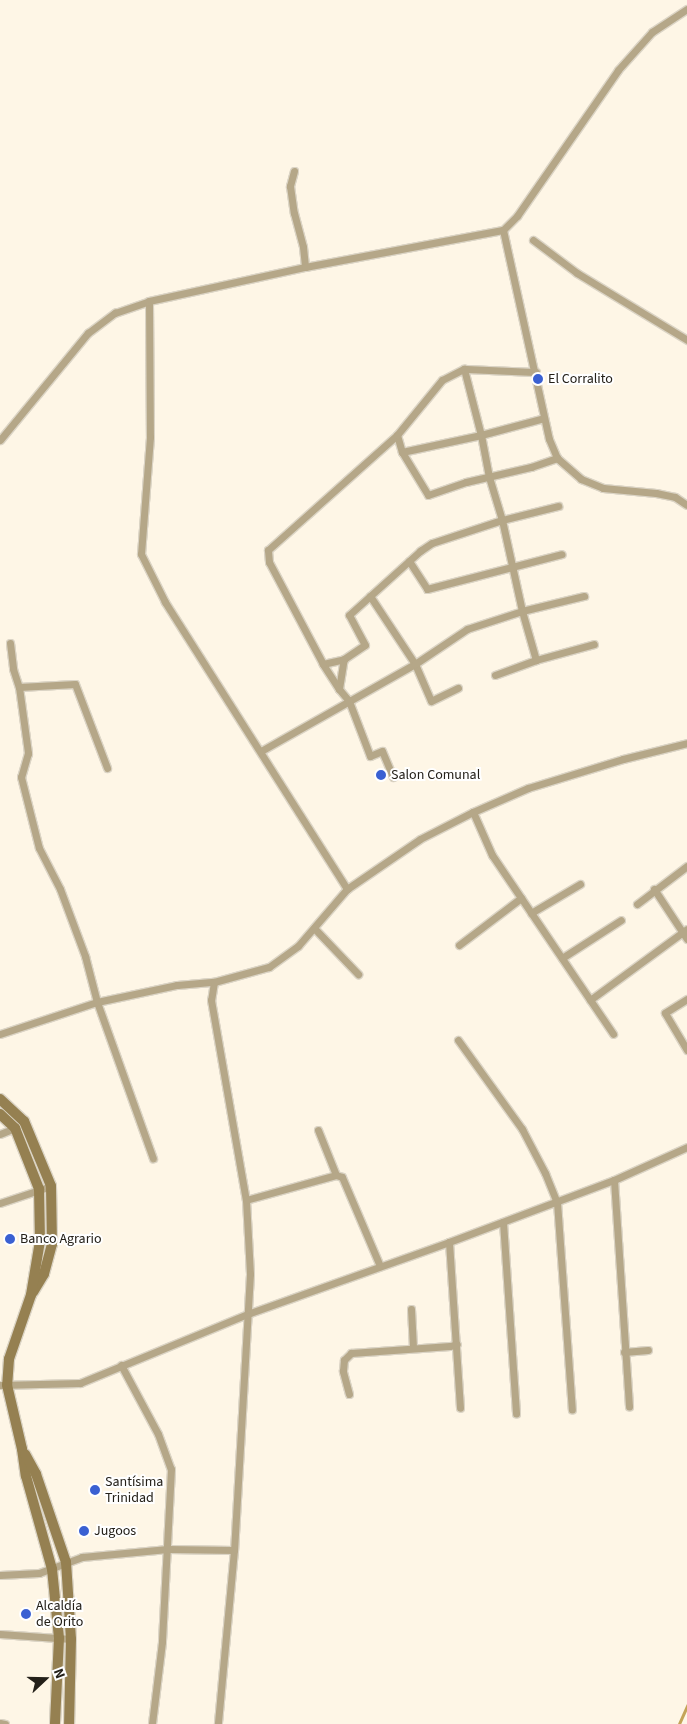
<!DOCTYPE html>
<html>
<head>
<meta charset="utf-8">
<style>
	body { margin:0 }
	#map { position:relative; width:687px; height:1724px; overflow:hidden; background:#fef6e6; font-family:"Source Sans 3",sans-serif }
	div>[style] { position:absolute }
	.stream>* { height:2.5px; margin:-1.25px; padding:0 1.25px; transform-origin:1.25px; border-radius:1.25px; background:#c4a458 }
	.roads { filter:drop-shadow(1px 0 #dbd4c5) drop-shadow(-1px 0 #dbd4c5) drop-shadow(0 1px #dbd4c5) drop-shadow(0 -1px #dbd4c5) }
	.minor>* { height:7px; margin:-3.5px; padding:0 3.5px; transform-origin:3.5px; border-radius:3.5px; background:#b5a788 }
	.secondary>* { height:10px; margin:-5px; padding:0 5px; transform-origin:5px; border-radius:5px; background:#958051 }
	.dots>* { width:14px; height:14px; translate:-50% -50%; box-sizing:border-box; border:2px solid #fff; border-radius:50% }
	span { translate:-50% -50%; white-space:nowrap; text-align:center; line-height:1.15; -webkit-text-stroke:4px #fff; paint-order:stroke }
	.poi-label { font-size:14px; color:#242019 }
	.left { translate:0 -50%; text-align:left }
	.north { position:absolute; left:20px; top:1654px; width:50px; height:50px; -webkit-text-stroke:4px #fff; paint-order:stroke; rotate:69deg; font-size:14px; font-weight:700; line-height:20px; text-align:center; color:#242019 }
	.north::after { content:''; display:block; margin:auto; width:18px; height:22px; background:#242019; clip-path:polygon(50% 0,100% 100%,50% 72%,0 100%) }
</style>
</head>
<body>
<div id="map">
	<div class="stream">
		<i style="left:679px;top:1724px;width:20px;rotate:-66deg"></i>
	</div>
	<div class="roads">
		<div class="minor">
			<i style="left:294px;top:171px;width:16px;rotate:105deg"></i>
			<i style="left:290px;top:186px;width:27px;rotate:82deg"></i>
			<i style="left:294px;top:213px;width:35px;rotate:75deg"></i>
			<i style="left:303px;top:247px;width:20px;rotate:84deg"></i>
			<i style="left:503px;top:230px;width:214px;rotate:77.6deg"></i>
			<i style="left:549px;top:439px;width:21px;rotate:67deg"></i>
			<i style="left:557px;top:458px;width:32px;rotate:41deg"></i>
			<i style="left:581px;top:479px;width:24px;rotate:22deg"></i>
			<i style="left:603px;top:488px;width:53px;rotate:5.4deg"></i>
			<i style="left:656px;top:493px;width:19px;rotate:12deg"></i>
			<i style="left:675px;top:497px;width:14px;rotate:34deg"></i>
			<i style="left:533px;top:240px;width:55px;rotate:36.9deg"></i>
			<i style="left:577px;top:273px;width:129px;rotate:31.3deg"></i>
			<i style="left:149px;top:301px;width:136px;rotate:89.6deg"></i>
			<i style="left:150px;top:437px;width:117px;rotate:94.4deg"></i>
			<i style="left:141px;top:554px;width:54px;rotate:63.4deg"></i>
			<i style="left:165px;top:602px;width:340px;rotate:57.6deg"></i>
			<i style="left:464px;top:369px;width:68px;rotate:75.6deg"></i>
			<i style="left:481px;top:435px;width:43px;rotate:79.2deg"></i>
			<i style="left:489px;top:477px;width:45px;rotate:73.2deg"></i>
			<i style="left:502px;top:520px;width:93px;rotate:77.6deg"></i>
			<i style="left:522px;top:611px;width:51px;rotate:74.1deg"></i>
			<i style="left:397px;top:435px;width:18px;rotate:74deg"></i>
			<i style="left:402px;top:452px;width:50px;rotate:58.8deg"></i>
			<i style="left:428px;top:495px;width:40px;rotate:-18.9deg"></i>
			<i style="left:466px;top:482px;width:67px;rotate:-13deg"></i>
			<i style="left:531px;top:467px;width:28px;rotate:-19deg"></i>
			<i style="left:0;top:440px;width:139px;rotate:-50.6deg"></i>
			<i style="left:88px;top:333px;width:34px;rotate:-37deg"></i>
			<i style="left:115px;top:313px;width:36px;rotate:-19deg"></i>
			<i style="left:149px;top:301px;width:160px;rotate:-12.3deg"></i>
			<i style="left:305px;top:267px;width:201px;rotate:-10.6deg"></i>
			<i style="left:503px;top:230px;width:20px;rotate:-45deg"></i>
			<i style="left:517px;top:216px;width:178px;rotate:-55.3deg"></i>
			<i style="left:618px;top:70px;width:51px;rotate:-48.2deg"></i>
			<i style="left:652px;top:32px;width:42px;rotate:-33.3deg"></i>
			<i style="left:402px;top:452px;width:81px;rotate:-12.1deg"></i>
			<i style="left:481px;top:435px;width:65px;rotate:-15.1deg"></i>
			<i style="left:409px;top:561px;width:33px;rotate:57deg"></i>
			<i style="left:427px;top:589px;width:139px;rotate:-14.5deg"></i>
			<i style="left:370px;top:596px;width:82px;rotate:56.5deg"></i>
			<i style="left:415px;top:664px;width:40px;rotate:66.6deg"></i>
			<i style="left:431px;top:701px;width:30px;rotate:-26deg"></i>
			<i style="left:10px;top:643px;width:26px;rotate:83deg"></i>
			<i style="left:13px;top:669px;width:19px;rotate:72deg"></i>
			<i style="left:19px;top:687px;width:67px;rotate:82.2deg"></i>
			<i style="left:28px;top:753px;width:25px;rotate:106deg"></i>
			<i style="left:21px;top:777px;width:73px;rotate:75.8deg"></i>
			<i style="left:39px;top:848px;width:46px;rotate:62.9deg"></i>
			<i style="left:60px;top:889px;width:72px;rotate:69.5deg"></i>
			<i style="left:85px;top:956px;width:48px;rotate:75.4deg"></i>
			<i style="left:97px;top:1002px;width:166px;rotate:70.3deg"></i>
			<i style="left:323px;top:664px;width:22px;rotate:-13deg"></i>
			<i style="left:344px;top:659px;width:25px;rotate:-34deg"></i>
			<i style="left:365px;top:645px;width:34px;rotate:-118deg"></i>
			<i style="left:349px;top:615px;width:96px;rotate:-42deg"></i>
			<i style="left:420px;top:551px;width:14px;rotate:-34deg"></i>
			<i style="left:432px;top:543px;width:74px;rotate:-18.2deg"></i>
			<i style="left:502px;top:520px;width:58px;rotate:-14deg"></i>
			<i style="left:495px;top:675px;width:44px;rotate:-20.1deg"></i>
			<i style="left:536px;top:660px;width:60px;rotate:-15.4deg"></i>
			<i style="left:19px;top:687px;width:56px;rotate:-3.1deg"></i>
			<i style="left:75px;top:684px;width:90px;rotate:69.1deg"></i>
			<i style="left:339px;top:689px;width:30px;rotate:-81deg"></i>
			<i style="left:261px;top:751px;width:177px;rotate:-29.5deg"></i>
			<i style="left:415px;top:664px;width:63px;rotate:-33.9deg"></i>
			<i style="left:467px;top:629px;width:58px;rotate:-18.1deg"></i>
			<i style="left:522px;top:611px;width:64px;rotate:-13.6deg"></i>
			<i style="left:393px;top:777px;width:28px;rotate:-113deg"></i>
			<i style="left:382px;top:751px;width:13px;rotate:157deg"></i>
			<i style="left:370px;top:756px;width:59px;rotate:-110.9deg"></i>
			<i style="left:349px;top:701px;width:16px;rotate:-130deg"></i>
			<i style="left:339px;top:689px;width:30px;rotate:-123deg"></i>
			<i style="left:323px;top:664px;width:115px;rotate:-117.9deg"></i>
			<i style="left:269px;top:562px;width:12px;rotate:-95deg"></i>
			<i style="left:268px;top:550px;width:173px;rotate:-41.7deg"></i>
			<i style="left:397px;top:435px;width:71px;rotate:-50.7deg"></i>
			<i style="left:442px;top:380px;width:25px;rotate:-27deg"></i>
			<i style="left:464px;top:369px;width:72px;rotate:2.4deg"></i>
			<i style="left:473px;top:812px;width:47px;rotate:66.2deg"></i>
			<i style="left:492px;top:855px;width:216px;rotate:55.9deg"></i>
			<i style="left:654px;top:889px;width:60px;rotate:56.6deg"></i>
			<i style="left:637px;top:904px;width:63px;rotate:-37.2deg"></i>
			<i style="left:531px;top:913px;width:57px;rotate:-30.6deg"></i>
			<i style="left:314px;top:928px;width:64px;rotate:46.3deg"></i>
			<i style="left:459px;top:945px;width:78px;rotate:-37.2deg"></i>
			<i style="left:562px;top:958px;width:70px;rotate:-32.8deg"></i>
			<i style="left:214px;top:982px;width:18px;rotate:99deg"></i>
			<i style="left:211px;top:1000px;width:203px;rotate:80.1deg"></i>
			<i style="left:246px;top:1200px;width:74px;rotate:86.9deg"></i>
			<i style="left:250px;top:1274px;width:276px;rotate:93.3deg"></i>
			<i style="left:234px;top:1550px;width:175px;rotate:95.3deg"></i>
			<i style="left:687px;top:999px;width:26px;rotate:148deg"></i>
			<i style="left:665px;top:1013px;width:43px;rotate:59.3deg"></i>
			<i style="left:590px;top:1000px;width:120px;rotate:-36.2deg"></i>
			<i style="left:0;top:1034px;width:102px;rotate:-18.3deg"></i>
			<i style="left:97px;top:1002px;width:82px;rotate:-12deg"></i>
			<i style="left:177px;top:985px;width:37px;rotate:-5deg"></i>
			<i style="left:214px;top:982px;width:57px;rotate:-15.3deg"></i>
			<i style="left:269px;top:967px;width:36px;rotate:-36deg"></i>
			<i style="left:298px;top:946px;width:75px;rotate:-49.3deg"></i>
			<i style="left:347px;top:889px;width:88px;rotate:-34.4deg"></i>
			<i style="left:420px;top:839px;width:59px;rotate:-27deg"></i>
			<i style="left:473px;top:812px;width:60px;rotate:-23.6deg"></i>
			<i style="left:528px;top:788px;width:99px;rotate:-17deg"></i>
			<i style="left:623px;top:759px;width:66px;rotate:-14deg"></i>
			<i style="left:458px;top:1040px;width:110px;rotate:54.3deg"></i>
			<i style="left:522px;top:1129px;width:50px;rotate:62.4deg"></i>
			<i style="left:545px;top:1173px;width:31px;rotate:68deg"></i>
			<i style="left:557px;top:1202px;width:208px;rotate:85.9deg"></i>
			<i style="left:318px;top:1130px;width:48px;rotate:68.2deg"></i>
			<i style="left:0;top:1134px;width:16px;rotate:-22deg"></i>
			<i style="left:614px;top:1180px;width:227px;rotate:86.2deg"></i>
			<i style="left:246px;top:1200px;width:93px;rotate:-15.5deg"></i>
			<i style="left:336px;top:1175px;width:6px;rotate:18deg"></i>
			<i style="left:342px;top:1177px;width:97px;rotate:66.9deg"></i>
			<i style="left:0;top:1203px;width:54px;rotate:-18.4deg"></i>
			<i style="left:503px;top:1222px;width:192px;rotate:86.1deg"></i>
			<i style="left:449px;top:1242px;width:166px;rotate:86.2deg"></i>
			<i style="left:411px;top:1309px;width:38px;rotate:87deg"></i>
			<i style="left:624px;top:1352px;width:24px;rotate:-5deg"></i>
			<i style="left:121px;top:1365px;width:78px;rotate:61.8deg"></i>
			<i style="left:158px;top:1434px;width:37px;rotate:70deg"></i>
			<i style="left:171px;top:1469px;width:173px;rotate:93deg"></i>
			<i style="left:162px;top:1642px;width:83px;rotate:97deg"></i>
			<i style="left:0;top:1385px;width:80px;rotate:-1.4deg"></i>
			<i style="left:80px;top:1383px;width:184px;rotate:-22.4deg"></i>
			<i style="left:250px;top:1313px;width:211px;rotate:-19.6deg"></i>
			<i style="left:449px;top:1242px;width:176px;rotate:-20.6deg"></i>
			<i style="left:614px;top:1180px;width:80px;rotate:-24.3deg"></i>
			<i style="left:349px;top:1394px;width:24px;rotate:-105deg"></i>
			<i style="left:343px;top:1371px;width:11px;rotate:-85deg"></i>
			<i style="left:344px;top:1360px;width:10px;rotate:-45deg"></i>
			<i style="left:351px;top:1353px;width:99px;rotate:-4deg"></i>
			<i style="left:450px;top:1346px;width:7px;rotate:-16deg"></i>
			<i style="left:0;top:1575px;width:39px;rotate:-3deg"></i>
			<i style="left:39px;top:1573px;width:46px;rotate:-20.4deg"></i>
			<i style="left:82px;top:1557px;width:86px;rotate:-5.3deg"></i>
			<i style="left:168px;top:1549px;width:66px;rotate:0.9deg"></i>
			<i style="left:0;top:1634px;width:71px;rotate:4deg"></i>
			<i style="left:0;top:1723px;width:5px;rotate:11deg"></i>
		</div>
		<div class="secondary">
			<i style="left:0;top:1099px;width:33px;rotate:43deg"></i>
			<i style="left:24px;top:1121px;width:70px;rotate:67.4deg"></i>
			<i style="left:51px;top:1186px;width:58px;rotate:89deg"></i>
			<i style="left:52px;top:1244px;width:31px;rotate:105deg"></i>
			<i style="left:44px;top:1274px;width:21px;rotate:121deg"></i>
			<i style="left:0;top:1114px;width:21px;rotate:43deg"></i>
			<i style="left:15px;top:1128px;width:66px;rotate:68.5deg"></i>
			<i style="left:39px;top:1189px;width:52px;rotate:88.9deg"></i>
			<i style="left:40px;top:1241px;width:55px;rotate:99.5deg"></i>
			<i style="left:31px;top:1295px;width:68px;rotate:109deg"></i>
			<i style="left:9px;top:1359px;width:26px;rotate:94deg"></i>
			<i style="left:7px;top:1385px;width:66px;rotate:76.8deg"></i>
			<i style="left:22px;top:1449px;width:27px;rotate:82deg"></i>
			<i style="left:26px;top:1476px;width:97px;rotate:74.4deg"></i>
			<i style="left:52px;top:1569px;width:69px;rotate:84.2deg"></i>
			<i style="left:59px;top:1638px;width:86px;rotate:92.7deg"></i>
			<i style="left:25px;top:1454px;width:23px;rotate:61deg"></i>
			<i style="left:36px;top:1474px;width:93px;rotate:71.2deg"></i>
			<i style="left:66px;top:1562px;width:77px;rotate:86.3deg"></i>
			<i style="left:71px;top:1639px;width:85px;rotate:91.3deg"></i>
		</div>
	</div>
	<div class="dots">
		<i style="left:538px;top:379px;background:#3a60d2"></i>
		<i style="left:381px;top:775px;background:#3a60d2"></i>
		<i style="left:10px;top:1239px;background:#3a60d2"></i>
		<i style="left:95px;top:1490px;background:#3a60d2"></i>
		<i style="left:84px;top:1531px;background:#3a60d2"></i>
		<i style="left:26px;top:1614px;background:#3a60d2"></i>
	</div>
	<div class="poi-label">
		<span class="left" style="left:548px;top:379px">El Corralito</span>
		<span class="left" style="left:391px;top:775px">Salon Comunal</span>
		<span class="left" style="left:20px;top:1239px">Banco Agrario</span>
		<span class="left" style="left:105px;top:1490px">Santísima<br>Trinidad</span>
		<span class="left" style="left:94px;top:1531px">Jugoos</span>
		<span class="left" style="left:36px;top:1614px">Alcaldía<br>de Orito</span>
	</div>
	<div class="north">N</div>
</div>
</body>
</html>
